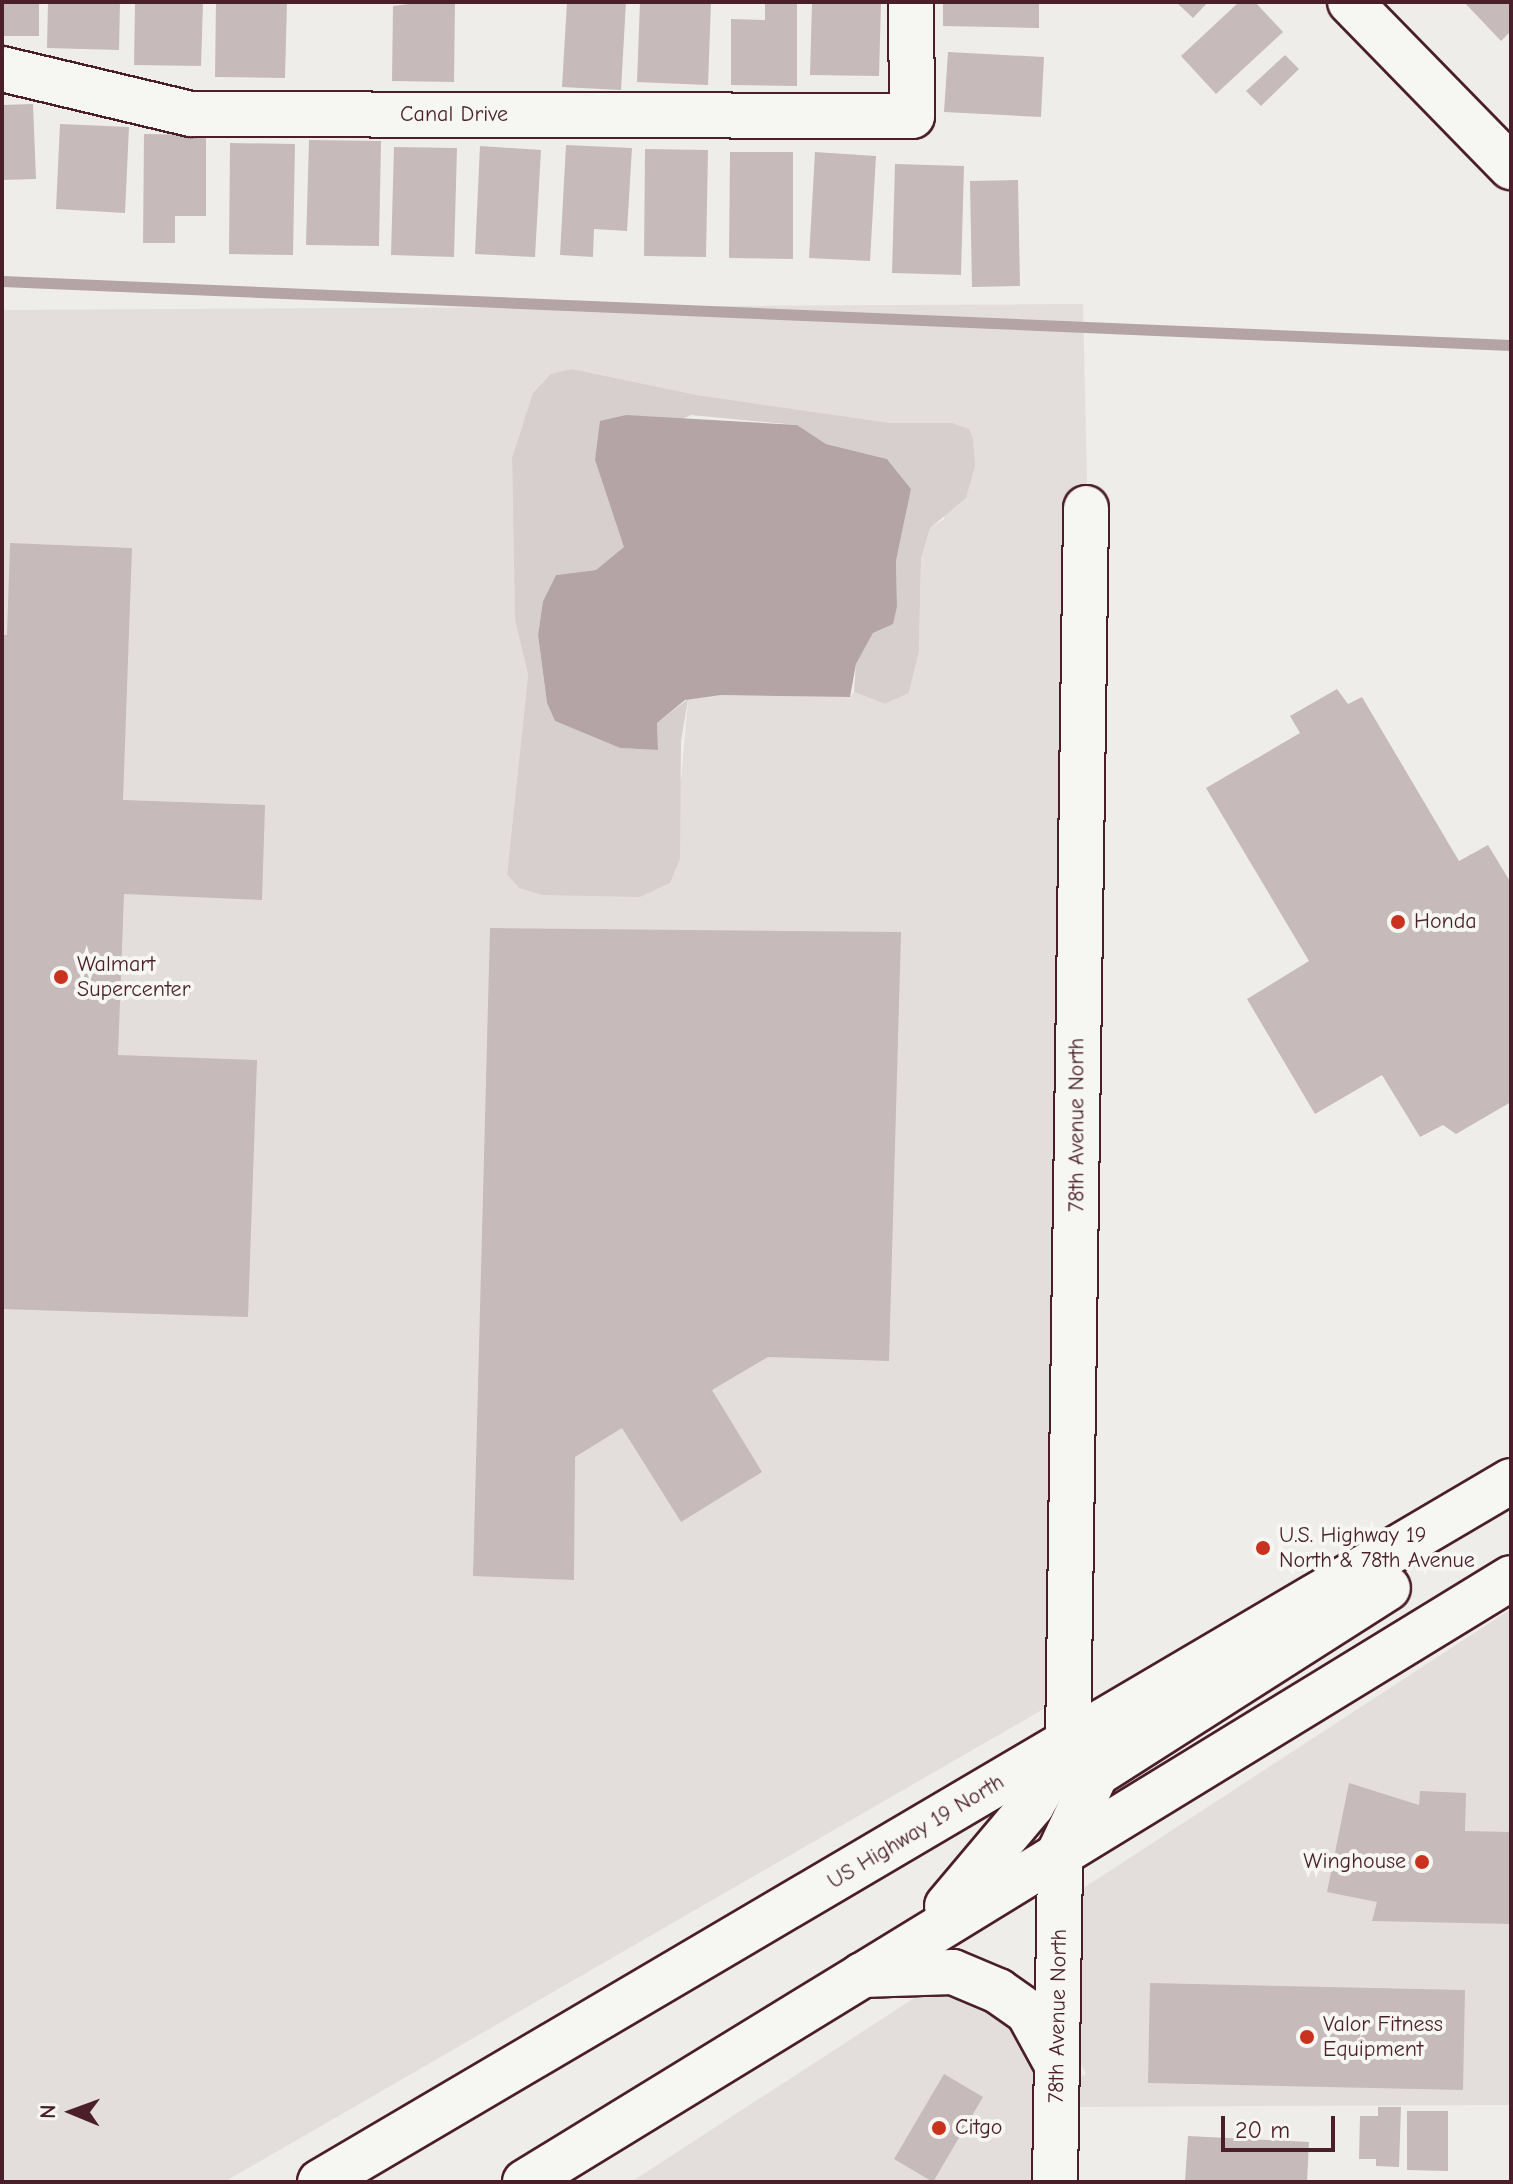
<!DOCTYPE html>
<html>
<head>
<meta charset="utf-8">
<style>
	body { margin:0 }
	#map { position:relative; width:1513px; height:2184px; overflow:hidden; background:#efedea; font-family:"Comic Neue",sans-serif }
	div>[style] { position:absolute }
	.built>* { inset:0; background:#e3dedc }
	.green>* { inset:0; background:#d7cfce }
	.water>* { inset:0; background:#b4a4a5 }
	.stream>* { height:11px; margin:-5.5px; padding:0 5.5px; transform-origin:5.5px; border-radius:5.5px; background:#b4a4a5 }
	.building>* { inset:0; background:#c6babb }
	.roads { filter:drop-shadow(2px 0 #4a1f2b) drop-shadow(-2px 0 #4a1f2b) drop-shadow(0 2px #4a1f2b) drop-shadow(0 -2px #4a1f2b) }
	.minor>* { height:44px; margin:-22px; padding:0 22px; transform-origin:22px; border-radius:22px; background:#f6f6f2 }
	.highway>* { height:44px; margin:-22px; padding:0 22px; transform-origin:22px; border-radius:22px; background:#f6f6f2 }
	.dots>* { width:22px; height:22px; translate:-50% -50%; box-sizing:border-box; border:4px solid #f6f6f2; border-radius:50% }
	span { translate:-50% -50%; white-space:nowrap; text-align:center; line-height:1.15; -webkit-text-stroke:8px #f6f6f2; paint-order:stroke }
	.street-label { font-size:22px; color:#4a1f2b }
	.poi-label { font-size:22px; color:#4a1f2b }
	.left { translate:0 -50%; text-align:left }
	.right { translate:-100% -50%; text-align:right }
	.frame { position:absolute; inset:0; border:4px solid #4a1f2b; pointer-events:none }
	.north { position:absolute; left:32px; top:2072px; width:80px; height:80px; -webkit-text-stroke:6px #f6f6f2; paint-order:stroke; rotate:271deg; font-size:22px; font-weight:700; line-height:32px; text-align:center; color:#4a1f2b }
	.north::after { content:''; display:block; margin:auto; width:28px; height:36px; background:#4a1f2b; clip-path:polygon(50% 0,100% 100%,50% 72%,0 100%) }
	.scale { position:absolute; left:1221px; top:2116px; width:114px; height:36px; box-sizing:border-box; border:4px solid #4a1f2b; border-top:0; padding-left:10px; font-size:24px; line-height:28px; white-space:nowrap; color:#4a1f2b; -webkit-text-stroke:6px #f6f6f2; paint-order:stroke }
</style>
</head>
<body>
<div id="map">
	<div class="built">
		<i style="clip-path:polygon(evenodd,1083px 304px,1092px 698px,1047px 1707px,224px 2182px,2px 2182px,2px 310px,1083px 304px,572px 369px,697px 395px,891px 423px,952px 423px,944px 519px,930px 528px,921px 559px,919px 651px,909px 693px,885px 704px,854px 692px,850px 697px,721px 695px,688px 699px,681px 780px,507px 873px,528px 675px,515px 620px,512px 458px,572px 369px)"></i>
		<i style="clip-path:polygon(1511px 1609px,1511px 2105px,1078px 2107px,1079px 2078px,1086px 2074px,1079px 2061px,1082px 1889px)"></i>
		<i style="clip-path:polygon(949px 1992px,1010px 2024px,1035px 2069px,1033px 2182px,631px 2182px,922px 1993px)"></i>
	</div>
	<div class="green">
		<i style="clip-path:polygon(572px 369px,697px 395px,891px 423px,952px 423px,969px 429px,973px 439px,975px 466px,966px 498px,930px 528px,921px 559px,919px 651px,909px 693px,885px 704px,854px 692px,856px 664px,873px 633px,892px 624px,897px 607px,896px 561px,911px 489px,887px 459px,826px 444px,797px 425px,691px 415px,595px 460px,625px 547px,596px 570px,556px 575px,543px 601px,538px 635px,547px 703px,555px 721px,620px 748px,658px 750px,657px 723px,688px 699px,681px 741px,680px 859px,670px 883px,640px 897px,542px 895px,519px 888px,507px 874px,528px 675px,515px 620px,512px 458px,533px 393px,551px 374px)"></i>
	</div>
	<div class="water">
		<i style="clip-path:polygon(626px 415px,797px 425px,826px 444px,887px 459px,911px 489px,896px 561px,897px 607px,893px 624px,873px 633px,856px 664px,850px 697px,721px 695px,685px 700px,657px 723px,658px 750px,620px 748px,555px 721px,547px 703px,538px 635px,543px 601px,556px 575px,596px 570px,624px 547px,595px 460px,600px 421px)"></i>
	</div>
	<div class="stream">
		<i style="left:2px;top:281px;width:1510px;rotate:2.43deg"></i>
	</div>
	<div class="building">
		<i style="clip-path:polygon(2px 2px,39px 2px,39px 36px,2px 36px)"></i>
		<i style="clip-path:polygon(48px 2px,120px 2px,119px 50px,47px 48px)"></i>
		<i style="clip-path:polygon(135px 2px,203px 2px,201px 66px,134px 65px)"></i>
		<i style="clip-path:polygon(216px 2px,287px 2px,285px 78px,215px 77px)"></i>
		<i style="clip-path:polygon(424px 2px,455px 2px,454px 82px,392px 81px,393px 6px)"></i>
		<i style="clip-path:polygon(567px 2px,626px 2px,621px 90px,562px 87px)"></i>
		<i style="clip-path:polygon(640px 2px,711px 2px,708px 85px,637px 82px)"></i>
		<i style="clip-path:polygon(765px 2px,797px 2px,797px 86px,731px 85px,731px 19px,765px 20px)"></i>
		<i style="clip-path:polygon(812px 2px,881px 2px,879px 76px,810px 75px)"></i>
		<i style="clip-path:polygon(943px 2px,1039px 2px,1039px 28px,943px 26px)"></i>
		<i style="clip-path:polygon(1176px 2px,1208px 2px,1193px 18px)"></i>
		<i style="clip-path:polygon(1239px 2px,1255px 2px,1283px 32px,1216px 94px,1181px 56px)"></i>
		<i style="clip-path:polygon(1464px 2px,1511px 2px,1511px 31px,1501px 41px)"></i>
		<i style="clip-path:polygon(948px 52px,1044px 57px,1041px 117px,944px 112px)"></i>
		<i style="clip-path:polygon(1285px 55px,1299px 69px,1261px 106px,1246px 91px)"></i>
		<i style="clip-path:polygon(33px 104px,36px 179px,2px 180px,2px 105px)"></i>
		<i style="clip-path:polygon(60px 124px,129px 127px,125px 213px,56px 209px)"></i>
		<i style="clip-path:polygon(144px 134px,206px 135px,206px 216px,175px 216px,175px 243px,143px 243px)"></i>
		<i style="clip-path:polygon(309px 140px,381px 141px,379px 246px,306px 245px)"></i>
		<i style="clip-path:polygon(230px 143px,295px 144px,293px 255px,229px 254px)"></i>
		<i style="clip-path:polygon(566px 145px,632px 148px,627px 231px,594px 229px,593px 257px,560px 255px)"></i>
		<i style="clip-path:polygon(480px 146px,541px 150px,535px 257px,475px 254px)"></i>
		<i style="clip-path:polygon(394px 147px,457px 148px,454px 257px,391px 255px)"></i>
		<i style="clip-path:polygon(645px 149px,708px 150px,706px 257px,644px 256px)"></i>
		<i style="clip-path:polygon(730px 152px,793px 152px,793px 259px,729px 258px)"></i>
		<i style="clip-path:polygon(815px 152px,876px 156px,870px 261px,809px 258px)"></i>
		<i style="clip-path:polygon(895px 164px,964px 166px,961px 275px,892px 273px)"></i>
		<i style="clip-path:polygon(1018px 180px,1020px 286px,972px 287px,970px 181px)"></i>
		<i style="clip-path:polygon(10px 543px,132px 548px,123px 800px,265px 805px,262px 900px,124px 894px,118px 1055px,257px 1060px,248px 1317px,2px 1309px,2px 635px,7px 635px)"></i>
		<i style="clip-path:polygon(1337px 689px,1348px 704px,1362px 697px,1459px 861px,1488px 845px,1511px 883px,1511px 1102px,1456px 1134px,1443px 1125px,1420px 1137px,1382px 1075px,1315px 1114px,1247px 999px,1309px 961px,1206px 788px,1300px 733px,1290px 716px)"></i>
		<i style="clip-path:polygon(490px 928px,901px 932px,889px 1361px,768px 1357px,712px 1390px,762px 1472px,681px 1522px,622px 1428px,575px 1457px,574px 1580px,473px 1576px)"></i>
		<i style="clip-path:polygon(1349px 1783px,1419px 1805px,1420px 1791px,1466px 1793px,1465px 1831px,1511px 1832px,1511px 1924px,1372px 1921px,1377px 1902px,1327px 1892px)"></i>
		<i style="clip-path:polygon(1150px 1983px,1465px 1990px,1463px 2090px,1148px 2083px)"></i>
		<i style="clip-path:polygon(944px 2074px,983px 2097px,933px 2182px,894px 2159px)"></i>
		<i style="clip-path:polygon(1378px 2107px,1401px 2107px,1399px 2167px,1376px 2166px,1376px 2159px,1359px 2159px,1360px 2116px,1378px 2116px)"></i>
		<i style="clip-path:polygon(1407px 2111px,1448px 2111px,1448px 2171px,1407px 2170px)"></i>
		<i style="clip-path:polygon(1188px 2136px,1309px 2142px,1307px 2182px,1185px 2182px)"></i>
	</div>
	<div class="roads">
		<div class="minor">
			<i style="left:1350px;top:2px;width:231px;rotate:45.7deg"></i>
			<i style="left:2px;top:69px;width:194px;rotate:13.4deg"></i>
			<i style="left:191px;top:114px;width:721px;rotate:0.16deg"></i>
			<i style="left:912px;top:116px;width:114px;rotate:-90.5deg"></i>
			<i style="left:1068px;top:1742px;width:1234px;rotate:-89.16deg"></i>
			<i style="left:1055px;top:2182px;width:331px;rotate:-89.1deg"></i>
		</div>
		<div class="highway">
			<i style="left:1060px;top:1851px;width:85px;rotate:-64.9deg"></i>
			<i style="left:1096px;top:1774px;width:346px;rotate:-32.5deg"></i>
			<i style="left:947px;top:1906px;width:132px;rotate:-49.9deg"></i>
			<i style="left:1032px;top:1805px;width:70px;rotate:-60.2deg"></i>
			<i style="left:862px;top:1975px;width:91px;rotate:-1.9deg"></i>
			<i style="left:953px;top:1972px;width:49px;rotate:22.9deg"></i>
			<i style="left:998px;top:1991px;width:37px;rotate:35deg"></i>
			<i style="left:1028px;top:2012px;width:60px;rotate:61.3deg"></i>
			<i style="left:320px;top:2182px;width:1382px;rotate:-30.48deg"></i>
			<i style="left:525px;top:2182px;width:1156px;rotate:-31.49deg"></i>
		</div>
	</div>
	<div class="dots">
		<i style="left:1398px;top:922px;background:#c8321e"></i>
		<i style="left:61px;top:977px;background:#c8321e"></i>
		<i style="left:1263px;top:1548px;background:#c8321e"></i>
		<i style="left:1422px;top:1862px;background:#c8321e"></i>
		<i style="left:1307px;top:2037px;background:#c8321e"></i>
		<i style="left:939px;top:2128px;background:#c8321e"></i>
	</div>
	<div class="street-label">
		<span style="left:454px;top:115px">Canal Drive</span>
		<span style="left:1077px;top:1125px;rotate:-90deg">78th Avenue North</span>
		<span style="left:916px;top:1832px;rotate:-31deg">US Highway 19 North</span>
		<span style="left:1058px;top:2016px;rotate:-89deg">78th Avenue North</span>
	</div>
	<div class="poi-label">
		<span class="left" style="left:1414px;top:922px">Honda</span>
		<span class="left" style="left:77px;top:977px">Walmart<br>Supercenter</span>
		<span class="left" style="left:1279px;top:1548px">U.S. Highway 19<br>North &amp; 78th Avenue</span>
		<span class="right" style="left:1406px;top:1862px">Winghouse</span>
		<span class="left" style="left:1323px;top:2037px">Valor Fitness<br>Equipment</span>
		<span class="left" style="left:955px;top:2128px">Citgo</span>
	</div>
	<div class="frame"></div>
	<div class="north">N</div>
	<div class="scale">20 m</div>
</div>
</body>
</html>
